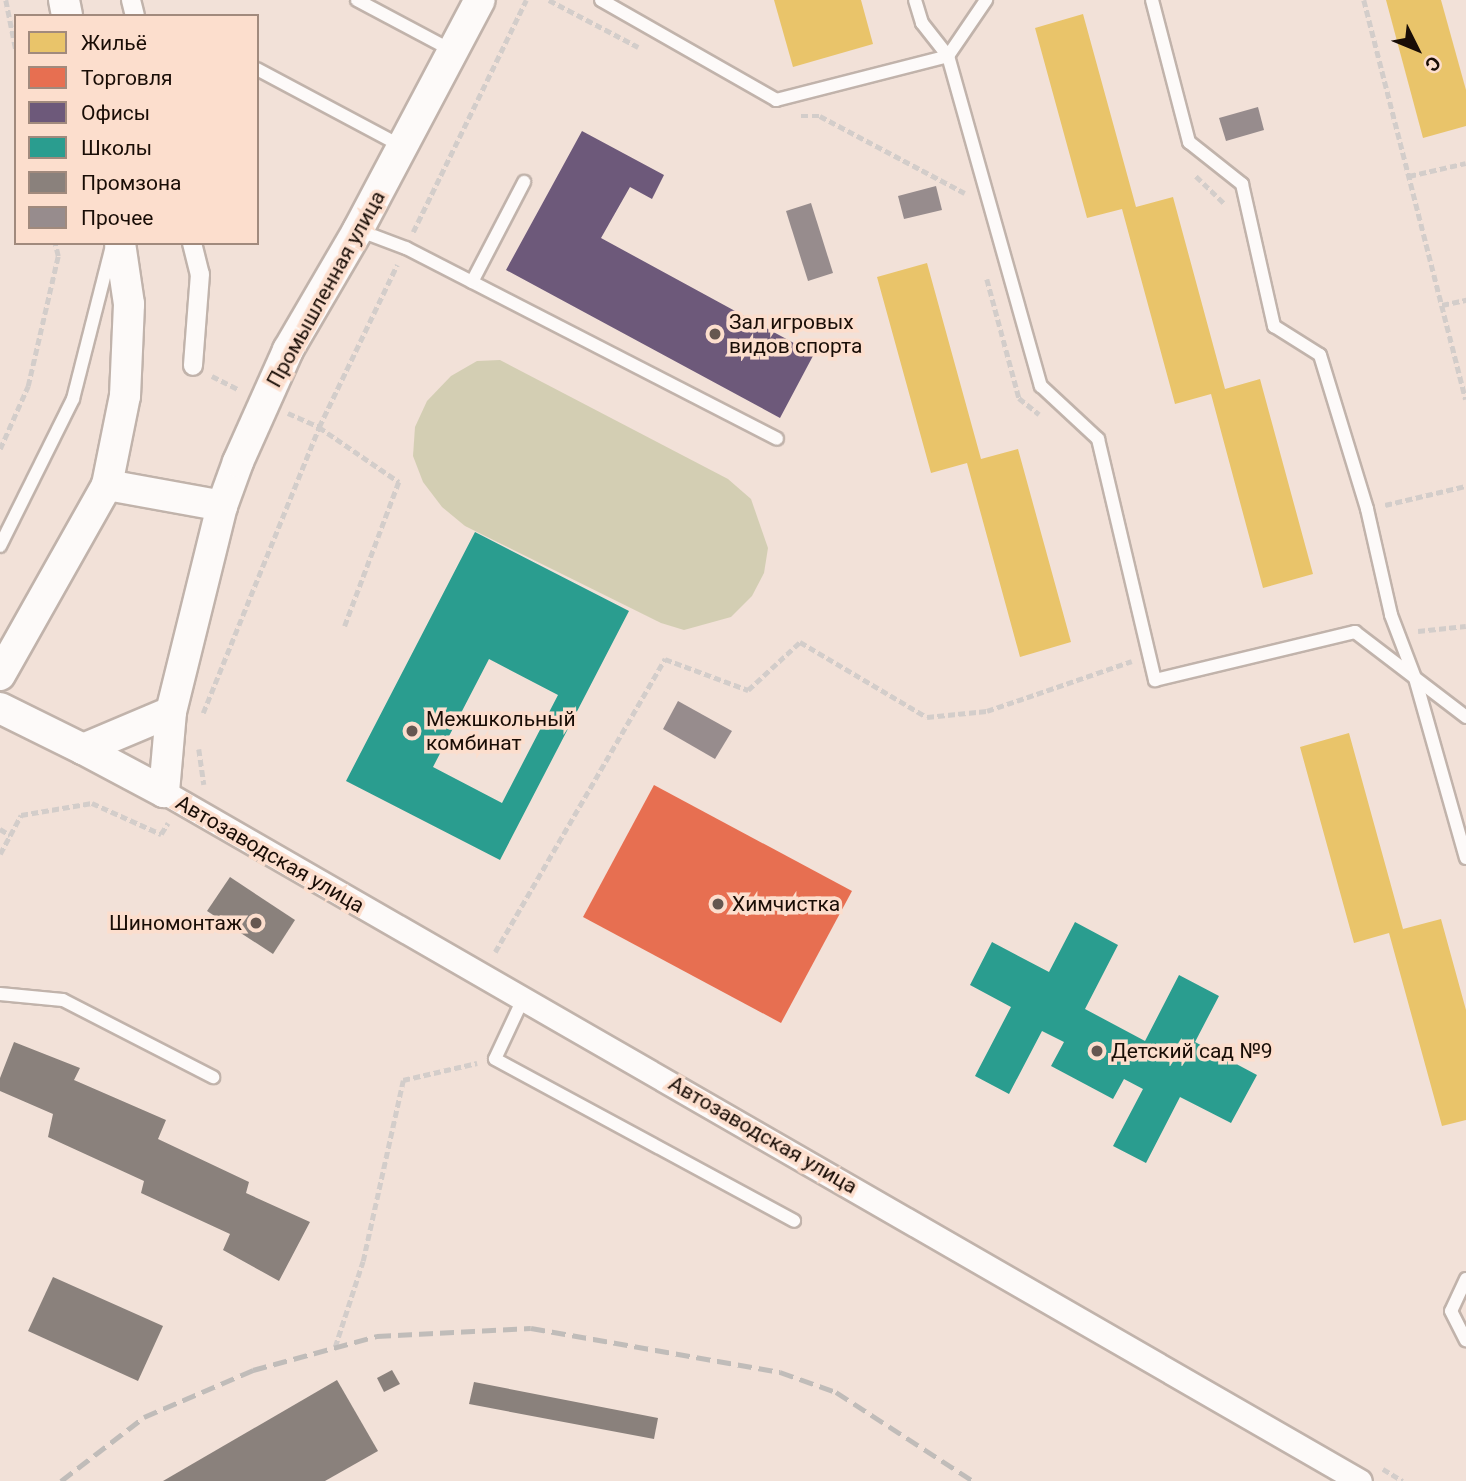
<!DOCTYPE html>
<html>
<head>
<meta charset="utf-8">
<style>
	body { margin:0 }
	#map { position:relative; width:1466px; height:1481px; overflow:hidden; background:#f2e1d8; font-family:Roboto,sans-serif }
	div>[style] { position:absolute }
	.green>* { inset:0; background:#d3ceb3 }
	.homes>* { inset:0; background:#e9c46a }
	.shops>* { inset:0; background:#e76f51 }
	.offices>* { inset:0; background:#6d597a }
	.schools>* { inset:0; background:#2a9d8f }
	.industry>* { inset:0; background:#8a817c }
	.building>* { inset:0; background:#978c8d }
	.path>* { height:4.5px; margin-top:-2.25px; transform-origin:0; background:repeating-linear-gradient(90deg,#d3cdca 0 7px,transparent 0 10.5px) }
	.roads { filter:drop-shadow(2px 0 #c1b3ab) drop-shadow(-2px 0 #c1b3ab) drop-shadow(0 2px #c1b3ab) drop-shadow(0 -2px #c1b3ab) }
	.service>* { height:12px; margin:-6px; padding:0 6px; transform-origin:6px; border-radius:6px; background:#fdfaf9 }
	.pedestrian>* { height:18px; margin:-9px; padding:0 9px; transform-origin:9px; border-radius:9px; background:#fdfaf9 }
	.minor>* { height:23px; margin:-11.5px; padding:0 11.5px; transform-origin:11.5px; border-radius:11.5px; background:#fdfaf9 }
	.tertiary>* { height:30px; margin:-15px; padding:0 15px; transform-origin:15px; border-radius:15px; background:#fdfaf9 }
	.rail>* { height:5px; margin-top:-2.5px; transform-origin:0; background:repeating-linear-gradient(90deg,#c0bcb9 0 14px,transparent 0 21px) }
	.dots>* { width:19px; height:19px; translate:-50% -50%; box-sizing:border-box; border:4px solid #fcdecd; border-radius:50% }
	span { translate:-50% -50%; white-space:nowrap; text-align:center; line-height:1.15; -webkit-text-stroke:7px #fcdecd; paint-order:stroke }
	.street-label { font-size:21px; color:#190d06 }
	.poi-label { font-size:21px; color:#190d06 }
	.left { translate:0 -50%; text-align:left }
	.right { translate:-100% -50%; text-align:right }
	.legend { position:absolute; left:14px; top:14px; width:245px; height:231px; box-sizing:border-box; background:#fcdecd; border:2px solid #a18a7d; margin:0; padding:9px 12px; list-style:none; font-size:21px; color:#190d06 }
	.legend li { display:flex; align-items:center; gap:14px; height:35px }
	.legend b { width:35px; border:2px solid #a18a7d }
	.north { position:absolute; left:1382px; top:14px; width:70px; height:70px; -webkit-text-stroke:5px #fcdecd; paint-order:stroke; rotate:133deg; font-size:19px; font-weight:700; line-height:28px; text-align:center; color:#190d06 }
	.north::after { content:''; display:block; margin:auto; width:24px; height:32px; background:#190d06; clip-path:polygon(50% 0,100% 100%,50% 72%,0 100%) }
</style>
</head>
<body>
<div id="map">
	<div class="green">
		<i style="clip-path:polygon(500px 360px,728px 479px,751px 499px,768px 548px,764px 573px,752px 596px,731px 617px,684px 630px,661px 623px,465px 526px,442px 507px,423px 482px,413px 456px,415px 427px,427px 401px,451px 376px,477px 361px)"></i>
	</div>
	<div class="homes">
		<i style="clip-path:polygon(774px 0,861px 0,873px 44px,793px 67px)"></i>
		<i style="clip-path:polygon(1386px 0,1441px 0,1466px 90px,1466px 126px,1423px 138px)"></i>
		<i style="clip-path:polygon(1083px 14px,1136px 207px,1173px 197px,1225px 389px,1260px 379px,1313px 574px,1263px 588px,1211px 394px,1175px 404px,1122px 209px,1087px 218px,1035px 28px)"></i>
		<i style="clip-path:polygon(927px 263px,981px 459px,1018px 449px,1071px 642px,1020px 657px,967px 463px,931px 473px,877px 277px)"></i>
		<i style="clip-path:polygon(1349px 733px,1403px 929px,1441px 919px,1466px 1010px,1466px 1120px,1442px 1126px,1389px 933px,1354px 943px,1300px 747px)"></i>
	</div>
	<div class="shops">
		<i style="clip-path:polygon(654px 785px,852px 891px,781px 1023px,583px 917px)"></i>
	</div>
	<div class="offices">
		<i style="clip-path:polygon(582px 131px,664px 175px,652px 199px,630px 187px,601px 238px,814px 354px,780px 418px,506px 270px)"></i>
	</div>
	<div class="schools">
		<i style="clip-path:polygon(evenodd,475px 532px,629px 611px,500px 860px,346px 781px,475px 532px,489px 659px,558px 695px,502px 803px,433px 767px,489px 659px)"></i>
		<i style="clip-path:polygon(1075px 922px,1118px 945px,1085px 1009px,1145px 1041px,1179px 975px,1219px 996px,1195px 1042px,1257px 1075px,1231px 1123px,1180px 1097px,1146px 1163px,1113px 1146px,1143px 1089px,1124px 1079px,1113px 1099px,1051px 1066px,1064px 1042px,1042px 1031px,1009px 1094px,975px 1076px,1011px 1007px,970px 985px,992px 942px,1049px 972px)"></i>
	</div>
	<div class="industry">
		<i style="clip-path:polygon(230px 877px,295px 920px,273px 954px,207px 911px)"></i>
		<i style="clip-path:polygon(14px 1042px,80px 1068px,74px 1080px,166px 1120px,158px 1139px,249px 1182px,246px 1193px,310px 1222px,279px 1281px,223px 1250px,230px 1234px,141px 1193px,144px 1181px,48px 1137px,53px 1114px,0 1091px,0 1078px)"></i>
		<i style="clip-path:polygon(53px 1277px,163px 1326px,138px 1381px,28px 1331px)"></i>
		<i style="clip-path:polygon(392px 1370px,400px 1384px,384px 1392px,377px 1378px)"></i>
		<i style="clip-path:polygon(337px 1380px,378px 1451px,325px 1481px,163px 1481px)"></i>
		<i style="clip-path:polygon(474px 1382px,658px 1418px,654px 1439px,469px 1404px)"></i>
	</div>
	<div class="building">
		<i style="clip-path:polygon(1258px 107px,1264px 130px,1226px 141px,1219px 118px)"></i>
		<i style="clip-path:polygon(936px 186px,942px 210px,904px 219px,898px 196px)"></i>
		<i style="clip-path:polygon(811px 203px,833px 273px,808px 281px,786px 211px)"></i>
		<i style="clip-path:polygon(678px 701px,732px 731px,715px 759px,663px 729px)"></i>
	</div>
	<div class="path">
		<i style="left:6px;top:0;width:51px;rotate:78.7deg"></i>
		<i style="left:549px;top:0;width:101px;rotate:27.8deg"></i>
		<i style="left:1364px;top:0;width:412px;rotate:75.7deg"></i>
		<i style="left:801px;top:116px;width:19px"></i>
		<i style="left:820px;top:116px;width:164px;rotate:28deg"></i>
		<i style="left:1196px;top:176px;width:40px;rotate:44deg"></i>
		<i style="left:1409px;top:176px;width:58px;rotate:-12.8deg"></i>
		<i style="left:413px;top:232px;width:258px;rotate:-64deg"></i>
		<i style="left:987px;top:279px;width:123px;rotate:74.9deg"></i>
		<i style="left:1019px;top:398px;width:26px;rotate:39deg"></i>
		<i style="left:1442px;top:305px;width:25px;rotate:-12deg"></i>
		<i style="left:212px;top:376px;width:30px;rotate:27deg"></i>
		<i style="left:288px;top:413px;width:34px;rotate:24deg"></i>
		<i style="left:319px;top:427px;width:97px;rotate:34.5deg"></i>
		<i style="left:399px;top:482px;width:154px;rotate:110.6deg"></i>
		<i style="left:0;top:449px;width:69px;rotate:-66deg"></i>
		<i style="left:28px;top:386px;width:133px;rotate:-77deg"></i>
		<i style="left:58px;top:256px;width:13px;rotate:-103deg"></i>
		<i style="left:1385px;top:505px;width:83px;rotate:-13.2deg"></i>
		<i style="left:1418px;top:631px;width:48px;rotate:-5.9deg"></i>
		<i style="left:203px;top:713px;width:309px;rotate:-67.9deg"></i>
		<i style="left:319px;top:427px;width:180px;rotate:-64.3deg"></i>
		<i style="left:199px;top:749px;width:36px;rotate:82deg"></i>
		<i style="left:0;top:829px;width:12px;rotate:31deg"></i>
		<i style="left:0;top:854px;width:44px;rotate:-61.7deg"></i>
		<i style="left:21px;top:815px;width:72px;rotate:-9.6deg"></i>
		<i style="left:92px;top:803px;width:76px;rotate:24.2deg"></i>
		<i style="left:161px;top:834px;width:13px;rotate:-58deg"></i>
		<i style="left:495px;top:952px;width:339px;rotate:-59.9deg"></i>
		<i style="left:665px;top:659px;width:89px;rotate:20.5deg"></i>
		<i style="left:748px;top:690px;width:71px;rotate:-42.7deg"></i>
		<i style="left:800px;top:642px;width:147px;rotate:30.6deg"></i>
		<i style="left:927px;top:717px;width:60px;rotate:-5.7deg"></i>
		<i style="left:987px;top:711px;width:153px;rotate:-19deg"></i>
		<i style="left:335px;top:1347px;width:90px;rotate:-72deg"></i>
		<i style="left:363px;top:1261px;width:185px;rotate:-77.5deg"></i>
		<i style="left:403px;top:1080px;width:76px;rotate:-12.9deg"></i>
		<i style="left:1383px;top:1469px;width:23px;rotate:31deg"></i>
	</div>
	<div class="roads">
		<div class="service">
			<i style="left:357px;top:0;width:109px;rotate:28deg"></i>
			<i style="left:601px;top:0;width:202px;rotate:29.7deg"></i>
			<i style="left:776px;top:100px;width:178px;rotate:-14.3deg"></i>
			<i style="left:948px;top:56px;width:343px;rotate:74.3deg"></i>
			<i style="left:1041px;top:386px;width:78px;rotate:42.9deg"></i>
			<i style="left:1098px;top:439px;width:248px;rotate:76.7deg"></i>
			<i style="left:1155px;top:680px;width:206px;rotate:-13.5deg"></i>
			<i style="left:1355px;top:632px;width:140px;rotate:37.4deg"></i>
			<i style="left:915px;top:0;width:24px;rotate:73deg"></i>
			<i style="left:922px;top:23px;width:42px;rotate:51.8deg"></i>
			<i style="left:948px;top:56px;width:68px;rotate:-55.8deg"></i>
			<i style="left:1152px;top:0;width:147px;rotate:75.4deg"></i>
			<i style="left:1189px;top:142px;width:68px;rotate:38.4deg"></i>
			<i style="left:1242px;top:184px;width:146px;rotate:77.3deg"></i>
			<i style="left:1274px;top:326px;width:54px;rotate:32.2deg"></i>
			<i style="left:1320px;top:355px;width:161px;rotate:73deg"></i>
			<i style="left:1367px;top:509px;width:109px;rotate:77.2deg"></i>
			<i style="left:1391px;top:615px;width:67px;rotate:69.1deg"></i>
			<i style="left:1415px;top:678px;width:187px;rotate:74.2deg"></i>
			<i style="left:257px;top:69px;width:166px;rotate:28.1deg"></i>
			<i style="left:358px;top:230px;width:51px;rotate:20.6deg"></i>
			<i style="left:406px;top:248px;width:417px;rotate:27.2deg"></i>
			<i style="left:472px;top:282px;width:113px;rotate:-62.5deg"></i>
			<i style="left:0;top:546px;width:164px;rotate:-63.6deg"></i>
			<i style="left:73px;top:399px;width:158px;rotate:-75.7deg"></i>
			<i style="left:0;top:994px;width:63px;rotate:5.4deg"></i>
			<i style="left:63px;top:1000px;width:169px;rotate:27.2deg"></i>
			<i style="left:524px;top:997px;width:68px;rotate:115.1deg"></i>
			<i style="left:495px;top:1059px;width:340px;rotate:28.4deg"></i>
			<i style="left:1466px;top:1279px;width:35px;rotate:115deg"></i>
			<i style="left:1451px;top:1311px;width:33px;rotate:63deg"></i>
		</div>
		<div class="pedestrian">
			<i style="left:131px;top:0;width:16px;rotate:76deg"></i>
			<i style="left:192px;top:243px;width:32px;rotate:76deg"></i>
			<i style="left:200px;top:274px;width:92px;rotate:94.4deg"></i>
		</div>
		<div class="minor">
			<i style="left:164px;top:792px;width:1380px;rotate:29.95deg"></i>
		</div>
		<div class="tertiary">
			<i style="left:64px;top:0;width:16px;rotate:79deg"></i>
			<i style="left:107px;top:485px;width:117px;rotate:10.3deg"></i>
			<i style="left:0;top:675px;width:218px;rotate:-60.6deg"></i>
			<i style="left:107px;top:485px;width:91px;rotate:-78.6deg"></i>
			<i style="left:125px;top:396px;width:92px;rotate:-87.5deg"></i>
			<i style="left:129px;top:304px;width:62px;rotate:-98.4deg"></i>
			<i style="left:0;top:708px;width:93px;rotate:26.3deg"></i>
			<i style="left:83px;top:749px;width:95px;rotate:-22.8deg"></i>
			<i style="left:83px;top:749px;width:92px;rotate:28deg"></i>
			<i style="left:164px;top:792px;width:80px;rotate:-85deg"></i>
			<i style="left:171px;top:712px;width:212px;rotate:-76.1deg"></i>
			<i style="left:222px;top:506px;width:47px;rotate:-70deg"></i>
			<i style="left:238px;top:462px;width:123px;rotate:-65.9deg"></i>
			<i style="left:288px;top:350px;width:139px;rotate:-59.7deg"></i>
			<i style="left:358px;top:230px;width:260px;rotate:-62.1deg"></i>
		</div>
	</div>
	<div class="rail">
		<i style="left:61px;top:1481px;width:105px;rotate:-37.6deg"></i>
		<i style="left:144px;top:1417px;width:119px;rotate:-23.3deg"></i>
		<i style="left:253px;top:1370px;width:129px;rotate:-15.3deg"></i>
		<i style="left:377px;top:1336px;width:154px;rotate:-3deg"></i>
		<i style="left:531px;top:1328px;width:253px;rotate:10deg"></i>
		<i style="left:780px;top:1372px;width:59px;rotate:19.7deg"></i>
		<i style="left:836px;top:1392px;width:163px;rotate:33deg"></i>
	</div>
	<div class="dots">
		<i style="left:715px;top:334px;background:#655750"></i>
		<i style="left:412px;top:731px;background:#655750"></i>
		<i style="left:718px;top:904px;background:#655750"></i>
		<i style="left:256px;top:923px;background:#655750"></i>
		<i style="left:1097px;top:1051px;background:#655750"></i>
	</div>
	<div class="street-label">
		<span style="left:326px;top:289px;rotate:-61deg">Промышленная улица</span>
		<span style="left:270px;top:854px;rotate:30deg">Автозаводская улица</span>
		<span style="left:763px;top:1135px;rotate:30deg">Автозаводская улица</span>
	</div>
	<div class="poi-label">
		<span class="left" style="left:729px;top:334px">Зал игровых<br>видов спорта</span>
		<span class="left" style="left:426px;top:731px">Межшкольный<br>комбинат</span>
		<span class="left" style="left:732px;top:904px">Химчистка</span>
		<span class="right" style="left:242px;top:923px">Шиномонтаж</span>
		<span class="left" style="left:1111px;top:1051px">Детский сад №9</span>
	</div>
	<ul class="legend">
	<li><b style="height:19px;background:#e9c46a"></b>Жильё</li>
	<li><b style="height:19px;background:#e76f51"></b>Торговля</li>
	<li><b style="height:19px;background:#6d597a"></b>Офисы</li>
	<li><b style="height:19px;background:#2a9d8f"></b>Школы</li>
	<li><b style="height:19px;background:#8a817c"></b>Промзона</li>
	<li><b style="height:19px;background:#978c8d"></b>Прочее</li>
	</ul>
	<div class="north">С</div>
</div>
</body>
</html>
